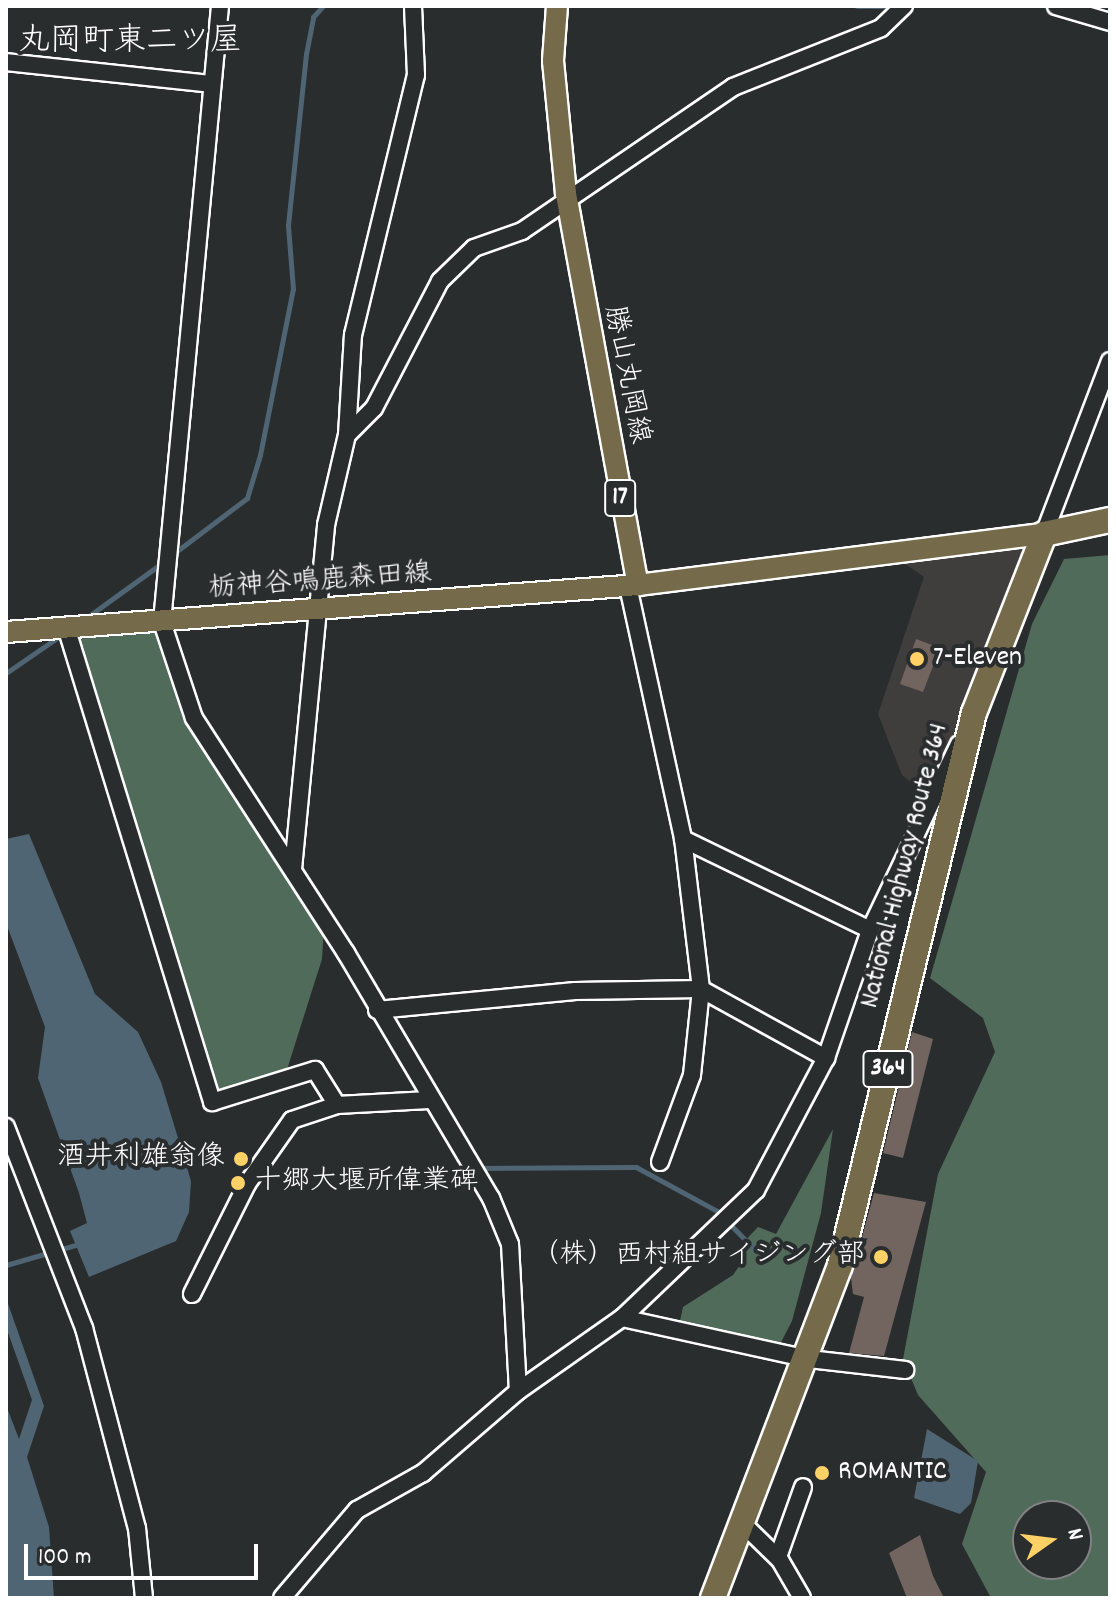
<!DOCTYPE html>
<html>
<head>
<meta charset="utf-8">
<style>
	body { margin:0 }
	#map { position:relative; width:1116px; height:1604px; overflow:hidden; background:#2a2d2e; font-family:Dekko,"Klee One",sans-serif }
	div>[style] { position:absolute }
	.built>* { inset:0; background:#403e3d }
	.green>* { inset:0; background:#506b5a }
	.water>* { inset:0; background:#4f6573 }
	.stream>* { height:5px; margin:-2.5px; padding:0 2.5px; transform-origin:2.5px; border-radius:2.5px; background:#4f6573 }
	.building>* { inset:0; background:#72645f }
	.roads { filter:drop-shadow(2px 0 #fff) drop-shadow(-2px 0 #fff) drop-shadow(0 2px #fff) drop-shadow(0 -2px #fff) }
	.minor>* { height:16px; margin:-8px; padding:0 8px; transform-origin:8px; border-radius:8px; background:#2a2d2e }
	.major>* { height:20px; margin:-10px; padding:0 10px; transform-origin:10px; border-radius:10px; background:#756b4b }
	.highway>* { height:24px; margin:-12px; padding:0 12px; transform-origin:12px; border-radius:12px; background:#756b4b }
	.dots>* { width:22px; height:22px; translate:-50% -50%; box-sizing:border-box; border:4px solid #2a2d2e; border-radius:50% }
	span { translate:-50% -50%; white-space:nowrap; text-align:center; line-height:1.15; -webkit-text-stroke:8px #2a2d2e; paint-order:stroke }
	.shield-label span { padding:2px 6px; background:#2a2d2e; border:2px solid; border-radius:6px; -webkit-text-stroke-width:0 }
	.shield-label { font-size:26px; color:#fff; font-weight:700 }
	.street-label { font-size:28px; color:#fff }
	.poi-label { font-size:28px; color:#fff }
	.left { translate:0 -50%; text-align:left }
	.right { translate:-100% -50%; text-align:right }
	.quarter-label { font-size:32px; color:#fff }
	.frame { position:absolute; inset:0; border:8px solid #fff; pointer-events:none }
	.north { position:absolute; left:1012px; top:1500px; width:80px; height:80px; box-sizing:border-box; background:#2a2d2e; border:2px solid #7f8182; border-radius:50%; rotate:76deg; font-size:22px; font-weight:700; line-height:32px; text-align:center; color:#fff }
	.north::after { content:''; display:block; margin:auto; width:28px; height:36px; background:#ffd166; clip-path:polygon(50% 0,100% 100%,50% 72%,0 100%) }
	.scale { position:absolute; left:24px; top:1544px; width:234px; height:36px; box-sizing:border-box; border:4px solid #fff; border-top:0; padding-left:10px; font-size:24px; line-height:28px; white-space:nowrap; color:#fff; -webkit-text-stroke:6px #2a2d2e; paint-order:stroke }
</style>
</head>
<body>
<div id="map">
	<div class="built">
		<i style="clip-path:polygon(1044px 534px,932px 799px,902px 775px,878px 714px,924px 577px,901px 561px)"></i>
	</div>
	<div class="green">
		<i style="clip-path:polygon(evenodd,1110px 555px,1110px 1598px,991px 1598px,962px 1544px,986px 1472px,918px 1395px,903px 1359px,938px 1174px,995px 1052px,983px 1018px,930px 978px,1032px 624px,1064px 559px,1110px 555px,1028px 1516px,1076px 1516px,1076px 1564px,1028px 1564px,1028px 1516px)"></i>
		<i style="clip-path:polygon(162px 622px,176px 678px,324px 926px,322px 959px,284px 1079px,212px 1102px,67px 630px)"></i>
		<i style="clip-path:polygon(833px 1129px,821px 1213px,792px 1321px,776px 1352px,678px 1330px,683px 1307px,733px 1275px,745px 1258px,740px 1246px,758px 1227px,776px 1234px)"></i>
	</div>
	<div class="water">
		<i style="clip-path:polygon(29px 834px,95px 994px,138px 1032px,161px 1082px,191px 1181px,189px 1212px,176px 1241px,89px 1277px,70px 1231px,87px 1223px,79px 1193px,38px 1078px,45px 1027px,6px 923px,6px 839px)"></i>
		<i style="clip-path:polygon(6px 1298px,44px 1406px,27px 1457px,49px 1527px,54px 1598px,6px 1598px,6px 1405px,19px 1439px,32px 1400px,6px 1327px)"></i>
		<i style="clip-path:polygon(927px 1429px,978px 1461px,971px 1503px,960px 1514px,914px 1498px)"></i>
	</div>
	<div class="stream">
		<i style="left:857px;top:6px;width:28px"></i>
		<i style="left:173px;top:554px;width:93px;rotate:-37.1deg"></i>
		<i style="left:247px;top:498px;width:45px;rotate:-73.2deg"></i>
		<i style="left:260px;top:455px;width:169px;rotate:-78.8deg"></i>
		<i style="left:293px;top:289px;width:64px;rotate:-94.5deg"></i>
		<i style="left:288px;top:225px;width:172px;rotate:-84deg"></i>
		<i style="left:306px;top:54px;width:38px;rotate:-79deg"></i>
		<i style="left:313px;top:17px;width:15px;rotate:-48deg"></i>
		<i style="left:86px;top:618px;width:94px;rotate:-35.9deg"></i>
		<i style="left:6px;top:673px;width:67px;rotate:-34.6deg"></i>
		<i style="left:477px;top:1168px;width:159px;rotate:-0.4deg"></i>
		<i style="left:636px;top:1167px;width:92px;rotate:28.5deg"></i>
		<i style="left:717px;top:1211px;width:56px;rotate:45.7deg"></i>
		<i style="left:6px;top:1265px;width:79px;rotate:-16.1deg"></i>
	</div>
	<div class="building">
		<i style="clip-path:polygon(916px 639px,940px 648px,923px 692px,900px 684px)"></i>
		<i style="clip-path:polygon(912px 1032px,933px 1039px,903px 1158px,883px 1153px)"></i>
		<i style="clip-path:polygon(874px 1193px,926px 1202px,884px 1356px,849px 1353px,864px 1297px,853px 1294px,851px 1278px)"></i>
		<i style="clip-path:polygon(920px 1535px,933px 1576px,944px 1598px,907px 1598px,889px 1553px)"></i>
	</div>
	<div class="roads">
		<div class="minor">
			<i style="left:220px;top:6px;width:619px;rotate:95.38deg"></i>
			<i style="left:162px;top:622px;width:101px;rotate:71.6deg"></i>
			<i style="left:194px;top:718px;width:280px;rotate:57.1deg"></i>
			<i style="left:346px;top:953px;width:285px;rotate:59.4deg"></i>
			<i style="left:491px;top:1198px;width:50px;rotate:67.6deg"></i>
			<i style="left:510px;top:1244px;width:147px;rotate:86.9deg"></i>
			<i style="left:1056px;top:6px;width:56px;rotate:16.5deg"></i>
			<i style="left:6px;top:62px;width:207px;rotate:6.1deg"></i>
			<i style="left:347px;top:435px;width:38px;rotate:-45deg"></i>
			<i style="left:374px;top:408px;width:143px;rotate:-62.5deg"></i>
			<i style="left:440px;top:281px;width:47px;rotate:-44.1deg"></i>
			<i style="left:474px;top:248px;width:51px;rotate:-19.5deg"></i>
			<i style="left:522px;top:231px;width:255px;rotate:-34.3deg"></i>
			<i style="left:733px;top:87px;width:159px;rotate:-21.7deg"></i>
			<i style="left:881px;top:28px;width:32px;rotate:-44deg"></i>
			<i style="left:1044px;top:534px;width:185px;rotate:-69.1deg"></i>
			<i style="left:628px;top:586px;width:259px;rotate:77.7deg"></i>
			<i style="left:683px;top:839px;width:208px;rotate:25.9deg"></i>
			<i style="left:67px;top:630px;width:494px;rotate:72.9deg"></i>
			<i style="left:212px;top:1102px;width:108px;rotate:-17.3deg"></i>
			<i style="left:315px;top:1070px;width:41px;rotate:57.8deg"></i>
			<i style="left:337px;top:1105px;width:92px;rotate:-3.1deg"></i>
			<i style="left:293px;top:869px;width:346px;rotate:-84.5deg"></i>
			<i style="left:326px;top:525px;width:92px;rotate:-76.9deg"></i>
			<i style="left:347px;top:435px;width:100px;rotate:-86.6deg"></i>
			<i style="left:353px;top:335px;width:268px;rotate:-76.4deg"></i>
			<i style="left:416px;top:75px;width:69px;rotate:-92.5deg"></i>
			<i style="left:377px;top:1010px;width:199px;rotate:-5.5deg"></i>
			<i style="left:575px;top:991px;width:126px;rotate:-0.9deg"></i>
			<i style="left:701px;top:989px;width:143px;rotate:28.9deg"></i>
			<i style="left:6px;top:1127px;width:216px;rotate:68.8deg"></i>
			<i style="left:84px;top:1328px;width:207px;rotate:75.2deg"></i>
			<i style="left:137px;top:1528px;width:70px;rotate:84.3deg"></i>
			<i style="left:660px;top:1162px;width:93px;rotate:-69.8deg"></i>
			<i style="left:692px;top:1075px;width:86px;rotate:-84deg"></i>
			<i style="left:701px;top:989px;width:151px;rotate:-96.8deg"></i>
			<i style="left:192px;top:1294px;width:123px;rotate:-63.4deg"></i>
			<i style="left:247px;top:1184px;width:78px;rotate:-54.9deg"></i>
			<i style="left:292px;top:1120px;width:47px;rotate:-18.4deg"></i>
			<i style="left:622px;top:1318px;width:191px;rotate:12.4deg"></i>
			<i style="left:809px;top:1359px;width:97px;rotate:6.5deg"></i>
			<i style="left:742px;top:1523px;width:53px;rotate:44.2deg"></i>
			<i style="left:780px;top:1560px;width:44px;rotate:59.9deg"></i>
			<i style="left:778px;top:1557px;width:74px;rotate:-70.3deg"></i>
			<i style="left:282px;top:1598px;width:116px;rotate:-49.6deg"></i>
			<i style="left:357px;top:1510px;width:76px;rotate:-29.3deg"></i>
			<i style="left:423px;top:1473px;width:125px;rotate:-40.8deg"></i>
			<i style="left:518px;top:1391px;width:127px;rotate:-35.1deg"></i>
			<i style="left:622px;top:1318px;width:185px;rotate:-43.7deg"></i>
			<i style="left:756px;top:1190px;width:149px;rotate:-62.1deg"></i>
			<i style="left:826px;top:1058px;width:135px;rotate:-71deg"></i>
			<i style="left:870px;top:930px;width:206px;rotate:-64.4deg"></i>
		</div>
		<div class="major">
			<i style="left:557px;top:6px;width:55px;rotate:94.2deg"></i>
			<i style="left:553px;top:61px;width:134px;rotate:84.4deg"></i>
			<i style="left:566px;top:194px;width:398px;rotate:79.6deg"></i>
			<i style="left:638px;top:585px;width:409px;rotate:-7.2deg"></i>
			<i style="left:6px;top:632px;width:634px;rotate:-4.25deg"></i>
		</div>
		<div class="highway">
			<i style="left:713px;top:1598px;width:356px;rotate:-69.1deg"></i>
			<i style="left:840px;top:1265px;width:568px;rotate:-76.36deg"></i>
			<i style="left:974px;top:713px;width:192px;rotate:-68.6deg"></i>
			<i style="left:1044px;top:534px;width:67px;rotate:-12deg"></i>
		</div>
	</div>
	<div class="dots">
		<i style="left:917px;top:659px;background:#ffd166"></i>
		<i style="left:241px;top:1159px;background:#ffd166"></i>
		<i style="left:238px;top:1183px;background:#ffd166"></i>
		<i style="left:881px;top:1257px;background:#ffd166"></i>
		<i style="left:822px;top:1473px;background:#ffd166"></i>
	</div>
	<div class="shield-label">
		<span style="left:620px;top:498px">17</span>
		<span style="left:888px;top:1069px">364</span>
	</div>
	<div class="street-label">
		<span style="left:625px;top:375px;rotate:79deg">勝山丸岡線</span>
		<span style="left:320px;top:583px;rotate:-4deg">栃神谷鳴鹿森田線</span>
		<span style="left:906px;top:866px;rotate:-76deg">National Highway Route 364</span>
	</div>
	<div class="poi-label">
		<span class="left" style="left:933px;top:659px">7-Eleven</span>
		<span class="right" style="left:225px;top:1159px">酒井利雄翁像</span>
		<span class="left" style="left:254px;top:1183px">十郷大堰所偉業碑</span>
		<span class="right" style="left:865px;top:1257px">（株）西村組サイジング部</span>
		<span class="left" style="left:838px;top:1473px">ROMANTIC</span>
	</div>
	<div class="quarter-label">
		<span style="left:130px;top:43px">丸岡町東二ツ屋</span>
	</div>
	<div class="frame"></div>
	<div class="north">N</div>
	<div class="scale">100 m</div>
</div>
</body>
</html>
